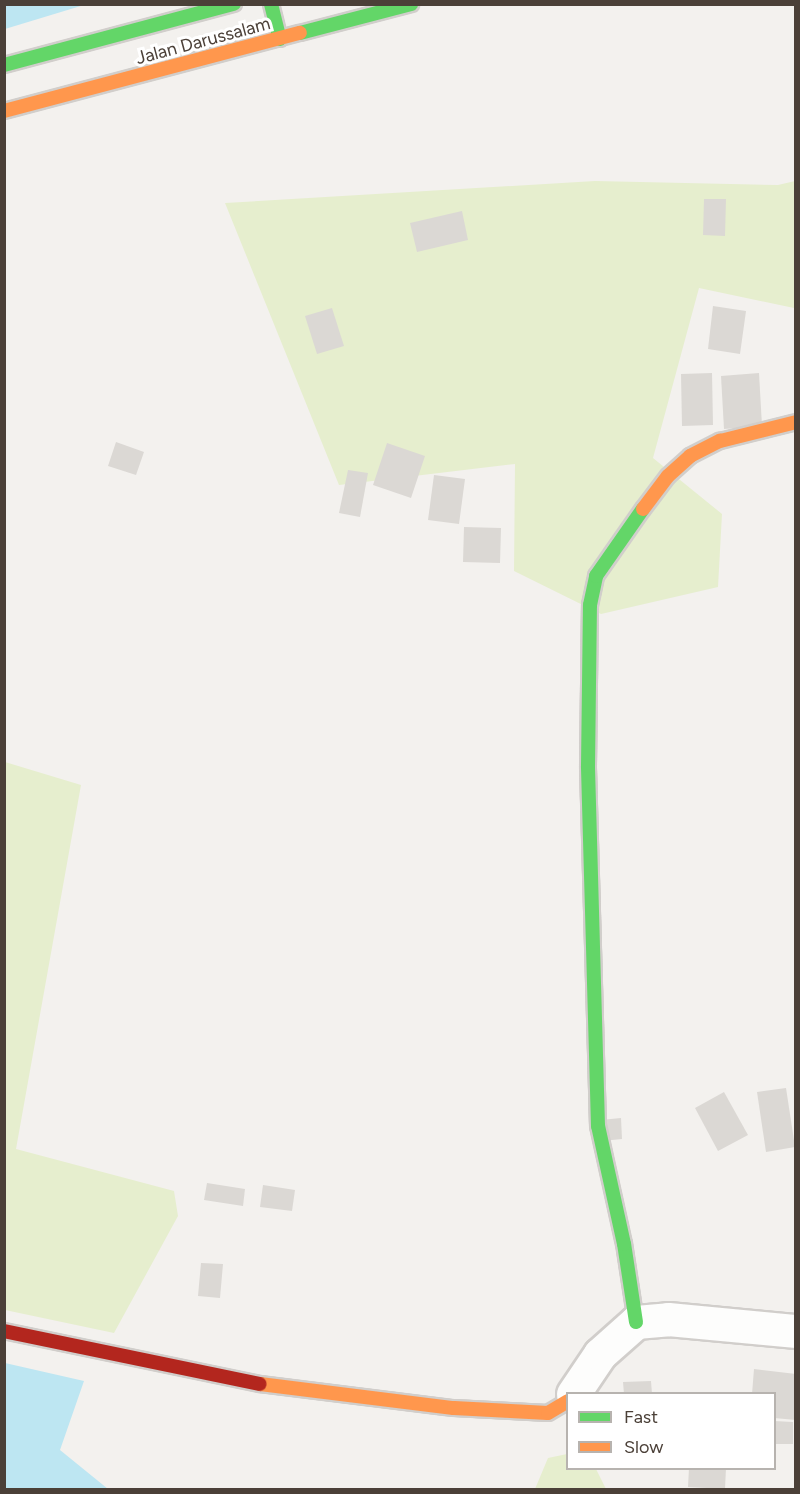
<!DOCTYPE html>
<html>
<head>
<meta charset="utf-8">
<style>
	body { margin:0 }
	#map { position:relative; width:800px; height:1494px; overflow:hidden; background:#f3f1ee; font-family:Figtree,sans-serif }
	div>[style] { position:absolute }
	.green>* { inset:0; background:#e6eece }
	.water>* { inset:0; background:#bde6f2 }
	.building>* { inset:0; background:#dbd8d4 }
	.roads { filter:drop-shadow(2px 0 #d1cecb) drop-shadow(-2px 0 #d1cecb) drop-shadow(0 2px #d1cecb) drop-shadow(0 -2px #d1cecb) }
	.street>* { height:33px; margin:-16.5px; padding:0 16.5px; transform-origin:16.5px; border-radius:16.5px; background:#fdfdfc }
	.fast>* { height:14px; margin:-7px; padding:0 7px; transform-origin:7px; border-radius:7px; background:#63d668 }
	.slow>* { height:14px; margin:-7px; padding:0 7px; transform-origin:7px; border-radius:7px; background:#ff974d }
	.jam>* { height:14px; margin:-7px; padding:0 7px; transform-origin:7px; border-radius:7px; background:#b3261e }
	span { translate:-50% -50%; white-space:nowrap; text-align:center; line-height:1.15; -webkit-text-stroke:6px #fff; paint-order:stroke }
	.street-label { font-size:18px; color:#4b4038 }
	.frame { position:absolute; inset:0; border:6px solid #4b4038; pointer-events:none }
	.legend { position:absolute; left:566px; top:1392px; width:210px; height:78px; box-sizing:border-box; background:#fff; border:2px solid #b7b3af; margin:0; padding:8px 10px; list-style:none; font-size:18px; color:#4b4038 }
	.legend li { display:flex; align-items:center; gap:12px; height:30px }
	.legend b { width:30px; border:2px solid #b7b3af }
</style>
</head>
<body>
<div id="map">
	<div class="green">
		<i style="clip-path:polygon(595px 181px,778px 185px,795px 181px,794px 308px,699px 288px,653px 458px,722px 514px,718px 587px,601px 614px,514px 571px,515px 464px,339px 485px,225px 203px)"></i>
		<i style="clip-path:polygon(5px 762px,81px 785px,16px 1149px,174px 1191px,178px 1216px,114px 1333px,5px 1310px)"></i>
		<i style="clip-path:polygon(567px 1454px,568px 1468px,596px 1469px,606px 1489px,535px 1489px,548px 1458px)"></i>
	</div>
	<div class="water">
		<i style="clip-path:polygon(5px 4px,84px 4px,84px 5px,5px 29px)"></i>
		<i style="clip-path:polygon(5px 1363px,84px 1381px,60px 1450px,108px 1489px,5px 1489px)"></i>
	</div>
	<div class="building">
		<i style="clip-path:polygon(704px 199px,726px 199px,725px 236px,703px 235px)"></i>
		<i style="clip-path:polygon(462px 211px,468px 240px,417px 252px,410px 223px)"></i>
		<i style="clip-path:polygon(713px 306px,746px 311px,740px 354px,708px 349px)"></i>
		<i style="clip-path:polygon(332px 308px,344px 346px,317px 354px,305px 316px)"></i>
		<i style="clip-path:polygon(712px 373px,713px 425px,682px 426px,681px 374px)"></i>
		<i style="clip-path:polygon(759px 373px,762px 426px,724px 429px,721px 376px)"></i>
		<i style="clip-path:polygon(116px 442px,144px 452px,136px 475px,108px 466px)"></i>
		<i style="clip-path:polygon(387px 443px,425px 456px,411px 498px,373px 485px)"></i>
		<i style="clip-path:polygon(348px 470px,368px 473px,360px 517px,339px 513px)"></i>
		<i style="clip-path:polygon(434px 475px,465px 479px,459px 524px,428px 520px)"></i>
		<i style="clip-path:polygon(464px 527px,501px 528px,500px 563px,463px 562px)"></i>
		<i style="clip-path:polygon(786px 1088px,795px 1147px,766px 1152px,757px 1092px)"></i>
		<i style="clip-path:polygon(724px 1092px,748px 1135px,718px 1151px,695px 1108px)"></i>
		<i style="clip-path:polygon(621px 1118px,622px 1139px,602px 1141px,601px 1120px)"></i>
		<i style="clip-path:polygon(207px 1183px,245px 1189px,243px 1206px,204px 1200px)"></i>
		<i style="clip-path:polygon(263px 1185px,295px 1190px,292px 1211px,260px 1207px)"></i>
		<i style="clip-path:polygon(201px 1263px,223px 1264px,220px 1298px,198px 1296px)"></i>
		<i style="clip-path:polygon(754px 1369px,796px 1374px,796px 1420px,774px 1418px,774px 1394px,752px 1394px)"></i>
		<i style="clip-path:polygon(651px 1381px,652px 1394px,624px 1394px,623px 1382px)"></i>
		<i style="clip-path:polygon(774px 1421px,793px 1422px,793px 1444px,774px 1444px)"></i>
		<i style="clip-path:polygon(689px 1468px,726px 1468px,725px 1489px,688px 1487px)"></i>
	</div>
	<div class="roads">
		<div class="street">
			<i style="left:573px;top:1394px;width:48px;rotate:-56deg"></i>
			<i style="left:600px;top:1354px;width:48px;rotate:-41.6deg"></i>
			<i style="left:636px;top:1322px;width:32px;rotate:-5deg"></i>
			<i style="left:668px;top:1319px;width:129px;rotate:5.4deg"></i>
		</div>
		<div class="fast">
			<i style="left:271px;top:4px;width:36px;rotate:76deg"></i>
			<i style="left:300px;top:33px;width:115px;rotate:-14.6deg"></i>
			<i style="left:4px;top:65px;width:238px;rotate:-14.9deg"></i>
			<i style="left:636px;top:1322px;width:79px;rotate:-98.7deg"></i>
			<i style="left:624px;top:1244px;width:121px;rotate:-102.4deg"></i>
			<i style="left:598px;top:1126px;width:360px;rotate:-91.6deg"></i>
			<i style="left:588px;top:766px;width:161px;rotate:-89.3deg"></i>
			<i style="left:590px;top:605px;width:30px;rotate:-78deg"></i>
			<i style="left:596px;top:576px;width:82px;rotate:-55deg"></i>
		</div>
		<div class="slow">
			<i style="left:4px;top:111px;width:306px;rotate:-14.8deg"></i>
			<i style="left:643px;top:509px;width:41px;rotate:-52.9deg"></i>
			<i style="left:668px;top:476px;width:30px;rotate:-42deg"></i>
			<i style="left:690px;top:456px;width:34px;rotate:-27deg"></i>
			<i style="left:720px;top:441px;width:78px;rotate:-14deg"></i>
			<i style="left:260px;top:1384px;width:195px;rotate:7.1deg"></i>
			<i style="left:454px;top:1408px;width:94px;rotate:3deg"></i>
			<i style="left:548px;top:1413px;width:23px;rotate:-31deg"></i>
		</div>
		<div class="jam">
			<i style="left:4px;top:1331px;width:261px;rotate:11.7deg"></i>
		</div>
	</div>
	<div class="street-label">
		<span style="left:203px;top:41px;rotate:-15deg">Jalan Darussalam</span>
	</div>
	<div class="frame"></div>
	<ul class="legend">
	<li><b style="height:8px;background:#63d668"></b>Fast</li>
	<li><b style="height:8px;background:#ff974d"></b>Slow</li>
	</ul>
</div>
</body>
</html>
